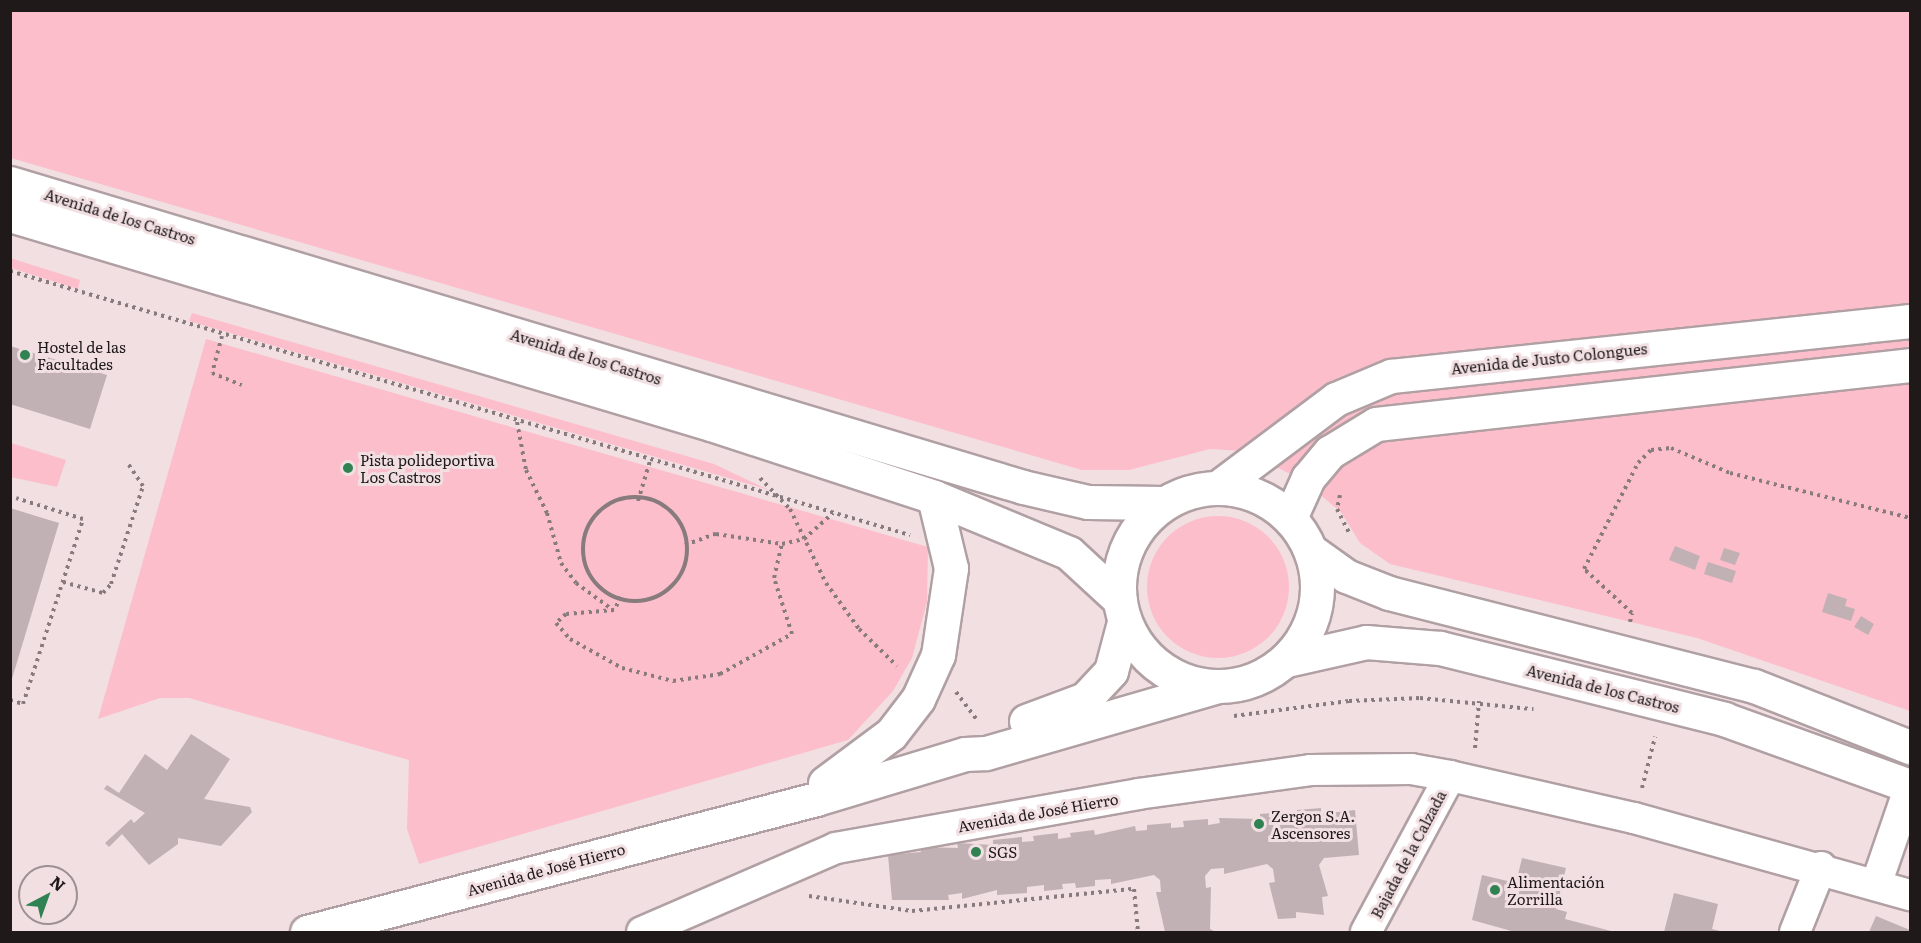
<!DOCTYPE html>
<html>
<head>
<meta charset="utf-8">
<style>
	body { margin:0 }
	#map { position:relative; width:1921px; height:943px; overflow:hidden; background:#f1dfe2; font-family:Literata,serif }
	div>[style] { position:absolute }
	.green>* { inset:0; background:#fdbecb }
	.round { border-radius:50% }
	.building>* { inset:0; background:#c2b1b4 }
	.path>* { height:4px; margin-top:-2px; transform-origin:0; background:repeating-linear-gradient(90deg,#877b7d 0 3px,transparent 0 7.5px) }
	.path>.ring { margin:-2px; padding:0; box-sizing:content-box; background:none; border:4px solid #877b7d; border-radius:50% }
	.roads { filter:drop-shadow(2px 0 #b1a0a3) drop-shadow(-2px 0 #b1a0a3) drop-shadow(0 2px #b1a0a3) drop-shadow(0 -2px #b1a0a3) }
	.street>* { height:30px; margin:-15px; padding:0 15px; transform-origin:15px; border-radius:15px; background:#fff }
	.secondary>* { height:33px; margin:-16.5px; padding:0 16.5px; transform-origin:16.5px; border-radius:16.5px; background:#fff }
	.primary>* { height:33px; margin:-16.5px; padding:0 16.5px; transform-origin:16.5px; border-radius:16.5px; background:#fff }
	.primary>.ring { margin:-16.5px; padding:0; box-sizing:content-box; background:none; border:33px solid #fff; border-radius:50% }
	.dots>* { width:16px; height:16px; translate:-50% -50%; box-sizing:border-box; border:3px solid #f1dfe2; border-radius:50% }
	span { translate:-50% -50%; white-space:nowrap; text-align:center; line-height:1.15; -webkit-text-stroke:6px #f1dfe2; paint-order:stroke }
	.street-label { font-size:15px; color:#1f191a }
	.poi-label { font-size:15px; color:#1f191a }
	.left { translate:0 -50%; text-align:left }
	.frame { position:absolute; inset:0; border:12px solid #1f191a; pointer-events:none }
	.north { position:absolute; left:18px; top:865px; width:60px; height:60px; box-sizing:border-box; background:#f1dfe2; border:2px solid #9d9092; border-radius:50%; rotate:41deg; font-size:16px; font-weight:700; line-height:24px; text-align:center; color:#1f191a }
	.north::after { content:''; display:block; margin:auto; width:21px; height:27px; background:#318253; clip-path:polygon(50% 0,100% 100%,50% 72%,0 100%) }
</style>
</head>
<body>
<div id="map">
	<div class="green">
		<i style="clip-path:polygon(10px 11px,1910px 11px,1910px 711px,1697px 638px,1390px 564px,1360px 543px,1341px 512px,1301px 479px,1243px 451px,1210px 449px,1129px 470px,1082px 470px,11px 158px)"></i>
		<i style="clip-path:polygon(10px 258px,80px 280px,78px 289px,11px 268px)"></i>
		<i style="clip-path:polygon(192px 313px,714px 464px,769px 490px,189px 321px)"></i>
		<i style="clip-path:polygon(206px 339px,928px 547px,927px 602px,912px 658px,893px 691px,848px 740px,419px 864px,407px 829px,409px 760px,189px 698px,160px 698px,98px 719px)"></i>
		<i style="clip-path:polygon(11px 443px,66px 460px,57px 487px,11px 477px)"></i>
		<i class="round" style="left:1147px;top:516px;width:142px;height:142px"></i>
	</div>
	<div class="building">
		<i style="clip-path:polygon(10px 346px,107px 375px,90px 429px,10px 404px)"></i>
		<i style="clip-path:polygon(10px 508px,59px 523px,11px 682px,10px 682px)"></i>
		<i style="clip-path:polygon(1675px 546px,1700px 556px,1695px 570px,1669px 560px)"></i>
		<i style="clip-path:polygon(1724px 548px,1740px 553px,1735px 565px,1720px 560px)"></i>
		<i style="clip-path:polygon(1708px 562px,1736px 571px,1732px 583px,1704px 574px)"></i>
		<i style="clip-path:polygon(1828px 593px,1847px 599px,1845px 606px,1855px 609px,1851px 621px,1822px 612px)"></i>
		<i style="clip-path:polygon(1861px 616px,1874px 624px,1868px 635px,1854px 627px)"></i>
		<i style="clip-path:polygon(191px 734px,230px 759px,204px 799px,250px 807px,252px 812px,221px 846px,178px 838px,178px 844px,149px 865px,122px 834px,109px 847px,105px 843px,131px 819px,134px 823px,145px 813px,104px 789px,107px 785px,119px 793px,145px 754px,167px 770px)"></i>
		<i style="clip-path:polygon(1321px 808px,1321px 814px,1355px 810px,1359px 855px,1324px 858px,1319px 865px,1328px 896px,1322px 897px,1324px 915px,1296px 912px,1296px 918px,1278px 919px,1269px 883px,1275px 882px,1273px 869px,1267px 864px,1224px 874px,1224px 868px,1211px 869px,1205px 876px,1206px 888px,1211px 887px,1210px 929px,1216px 932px,1165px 932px,1156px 892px,1161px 892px,1160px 880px,1154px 875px,1111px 884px,1111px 879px,1095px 880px,1095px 886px,1076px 888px,1075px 883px,1062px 884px,1063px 889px,1044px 891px,1044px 885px,1027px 887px,1027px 893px,997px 895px,997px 890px,962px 899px,962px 893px,948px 895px,949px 900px,892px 900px,888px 855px,921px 852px,920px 847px,958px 848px,957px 843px,993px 845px,993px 840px,1022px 837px,1022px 842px,1034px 841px,1033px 836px,1058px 833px,1058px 839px,1071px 837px,1070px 833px,1094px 830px,1095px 835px,1135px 826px,1136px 831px,1147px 830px,1147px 825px,1171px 823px,1171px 828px,1184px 827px,1183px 821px,1208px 819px,1208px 825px,1220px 823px,1219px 818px,1260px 819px,1260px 814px,1284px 812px,1285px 817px,1297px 816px,1297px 810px)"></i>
		<i style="clip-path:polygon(1522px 858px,1566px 868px,1556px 909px,1567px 912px,1565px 919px,1615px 932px,1515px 932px,1472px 920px,1482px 875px,1516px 883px)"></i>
		<i style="clip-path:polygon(1674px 893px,1718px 904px,1712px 929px,1724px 932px,1664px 932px)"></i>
		<i style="clip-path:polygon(1876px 916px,1910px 930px,1910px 932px,1869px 932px)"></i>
	</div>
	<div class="path">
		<i style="left:10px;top:271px;width:938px;rotate:16.35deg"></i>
		<i style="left:222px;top:336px;width:38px;rotate:105deg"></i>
		<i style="left:212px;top:373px;width:32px;rotate:22deg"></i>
		<i style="left:517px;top:422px;width:49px;rotate:79.4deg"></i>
		<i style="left:526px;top:470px;width:48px;rotate:64deg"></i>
		<i style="left:547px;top:513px;width:52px;rotate:74.4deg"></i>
		<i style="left:561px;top:563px;width:25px;rotate:53deg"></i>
		<i style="left:576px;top:583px;width:46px;rotate:36.1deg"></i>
		<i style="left:760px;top:478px;width:43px;rotate:45.9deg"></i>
		<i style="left:790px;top:509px;width:82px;rotate:64.1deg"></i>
		<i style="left:826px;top:583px;width:57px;rotate:54.3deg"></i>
		<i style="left:859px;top:629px;width:53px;rotate:44.2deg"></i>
		<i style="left:1340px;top:495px;width:14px;rotate:102deg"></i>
		<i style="left:1337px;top:509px;width:29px;rotate:63deg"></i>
		<i class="ring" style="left:583px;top:497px;width:100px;height:100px"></i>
		<i style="left:638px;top:501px;width:42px;rotate:-73.3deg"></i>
		<i style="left:685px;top:545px;width:33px;rotate:-20deg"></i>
		<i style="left:716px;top:534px;width:67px;rotate:8.6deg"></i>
		<i style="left:782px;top:544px;width:23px;rotate:-13deg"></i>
		<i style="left:804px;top:539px;width:39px;rotate:-42deg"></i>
		<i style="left:63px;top:582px;width:41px;rotate:15.4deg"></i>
		<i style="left:103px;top:593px;width:12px;rotate:-48deg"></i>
		<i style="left:111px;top:584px;width:103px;rotate:-71.9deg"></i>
		<i style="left:143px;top:486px;width:29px;rotate:-124deg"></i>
		<i style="left:621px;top:597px;width:15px;rotate:118deg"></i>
		<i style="left:614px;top:610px;width:48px;rotate:175.2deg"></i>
		<i style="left:566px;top:614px;width:13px;rotate:138deg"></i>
		<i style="left:556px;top:623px;width:21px;rotate:49deg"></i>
		<i style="left:570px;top:639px;width:60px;rotate:29.1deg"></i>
		<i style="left:622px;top:668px;width:53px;rotate:14.3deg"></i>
		<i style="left:673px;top:681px;width:48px;rotate:-8.5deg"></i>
		<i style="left:720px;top:674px;width:82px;rotate:-29.1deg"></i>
		<i style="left:792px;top:634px;width:59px;rotate:-107.8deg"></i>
		<i style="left:774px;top:578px;width:35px;rotate:-77deg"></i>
		<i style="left:1630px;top:622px;width:9px;rotate:-77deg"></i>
		<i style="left:1632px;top:613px;width:65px;rotate:-137.5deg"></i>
		<i style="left:1584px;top:569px;width:119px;rotate:-63deg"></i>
		<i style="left:1638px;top:463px;width:18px;rotate:-45deg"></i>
		<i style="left:1651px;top:450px;width:20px;rotate:-6deg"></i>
		<i style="left:1671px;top:448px;width:64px;rotate:23deg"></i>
		<i style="left:1730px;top:473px;width:186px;rotate:14deg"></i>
		<i style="left:956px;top:692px;width:36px;rotate:53deg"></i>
		<i style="left:10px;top:700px;width:14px;rotate:17deg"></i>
		<i style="left:23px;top:704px;width:194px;rotate:-72deg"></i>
		<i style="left:83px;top:519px;width:70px;rotate:-162.6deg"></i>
		<i style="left:1234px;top:716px;width:116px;rotate:-7.4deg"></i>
		<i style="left:1349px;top:701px;width:71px;rotate:-2.4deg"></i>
		<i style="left:1420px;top:698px;width:114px;rotate:5.6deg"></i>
		<i style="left:1475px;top:748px;width:47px;rotate:-85.1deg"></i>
		<i style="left:1642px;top:788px;width:53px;rotate:-75.7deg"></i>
		<i style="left:809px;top:896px;width:104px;rotate:8.3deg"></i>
		<i style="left:912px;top:911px;width:223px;rotate:-5.7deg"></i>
		<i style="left:1134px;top:889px;width:43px;rotate:84.7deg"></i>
	</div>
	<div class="roads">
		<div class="street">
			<i style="left:1877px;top:882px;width:102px;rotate:-71deg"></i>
			<i style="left:642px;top:932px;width:211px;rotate:-23.4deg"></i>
			<i style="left:836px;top:848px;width:307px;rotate:-10.1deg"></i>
			<i style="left:1138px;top:794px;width:174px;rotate:-7.9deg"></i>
			<i style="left:1310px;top:770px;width:101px;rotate:-0.6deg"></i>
			<i style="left:1411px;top:769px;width:40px;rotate:10deg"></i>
			<i style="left:1450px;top:776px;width:189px;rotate:12.9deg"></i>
			<i style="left:1634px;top:818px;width:287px;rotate:15.6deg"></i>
			<i style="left:1366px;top:932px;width:177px;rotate:-61.7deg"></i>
			<i style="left:1795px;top:932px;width:70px;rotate:-68.2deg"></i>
		</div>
		<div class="secondary">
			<i style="left:1220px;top:486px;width:145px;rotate:-36.9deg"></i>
			<i style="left:1336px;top:399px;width:60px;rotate:-22.7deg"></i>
			<i style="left:1391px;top:376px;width:522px;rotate:-6.05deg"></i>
			<i style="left:1290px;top:518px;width:44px;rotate:-65.8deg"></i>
			<i style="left:1308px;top:478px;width:34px;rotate:-50deg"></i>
			<i style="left:1330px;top:452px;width:54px;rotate:-31.3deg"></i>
			<i style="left:1376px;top:424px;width:537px;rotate:-6.3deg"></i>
			<i style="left:1026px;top:721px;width:63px;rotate:-20.4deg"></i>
			<i style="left:1085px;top:699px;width:38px;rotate:-47deg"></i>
			<i style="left:1111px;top:671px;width:51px;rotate:-75.1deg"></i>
			<i style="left:825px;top:783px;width:82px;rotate:-36.6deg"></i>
			<i style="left:891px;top:734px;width:44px;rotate:-52.4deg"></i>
			<i style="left:918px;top:699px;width:48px;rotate:-65.6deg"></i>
			<i style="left:938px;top:655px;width:88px;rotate:-81.5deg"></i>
			<i style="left:951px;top:568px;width:73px;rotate:-103.5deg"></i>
			<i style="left:307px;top:932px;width:526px;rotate:-14.64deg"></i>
			<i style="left:816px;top:799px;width:156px;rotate:-16.8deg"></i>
			<i style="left:965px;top:754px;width:21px;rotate:-3deg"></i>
			<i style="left:986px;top:753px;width:238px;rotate:-16.1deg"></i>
		</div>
		<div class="primary">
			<i style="left:10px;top:183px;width:1058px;rotate:16.7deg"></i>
			<i style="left:1023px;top:487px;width:67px;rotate:13deg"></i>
			<i style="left:1088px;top:502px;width:77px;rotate:0.7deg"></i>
			<i style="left:10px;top:215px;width:731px;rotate:16.6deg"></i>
			<i style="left:711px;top:424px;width:235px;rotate:18.1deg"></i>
			<i style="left:934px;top:497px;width:146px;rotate:22.5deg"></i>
			<i style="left:1069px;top:553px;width:69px;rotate:42.7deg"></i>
			<i class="ring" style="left:1119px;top:488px;width:165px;height:165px"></i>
			<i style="left:1311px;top:551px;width:43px;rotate:35.5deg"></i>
			<i style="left:1346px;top:576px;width:46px;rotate:21.6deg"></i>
			<i style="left:1389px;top:593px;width:377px;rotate:14.3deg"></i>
			<i style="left:1754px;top:686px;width:168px;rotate:21.4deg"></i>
			<i style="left:1287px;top:660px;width:81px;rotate:-12.8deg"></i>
			<i style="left:1366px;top:642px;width:74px;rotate:4.6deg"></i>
			<i style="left:1440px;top:648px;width:293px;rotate:14deg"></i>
			<i style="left:1724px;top:719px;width:198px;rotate:19.8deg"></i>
		</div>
	</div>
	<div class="dots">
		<i style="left:25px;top:355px;background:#318253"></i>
		<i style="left:348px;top:468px;background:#318253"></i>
		<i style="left:1259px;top:824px;background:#318253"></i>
		<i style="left:976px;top:852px;background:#318253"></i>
		<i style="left:1495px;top:890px;background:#318253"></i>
	</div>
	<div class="street-label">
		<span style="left:120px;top:216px;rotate:17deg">Avenida de los Castros</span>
		<span style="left:586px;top:356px;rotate:17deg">Avenida de los Castros</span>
		<span style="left:1549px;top:358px;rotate:-6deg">Avenida de Justo Colongues</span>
		<span style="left:1603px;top:688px;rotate:14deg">Avenida de los Castros</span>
		<span style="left:1038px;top:812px;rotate:-10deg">Avenida de José Hierro</span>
		<span style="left:1408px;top:854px;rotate:-62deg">Bajada de la Calzada</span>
		<span style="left:546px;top:869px;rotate:-15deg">Avenida de José Hierro</span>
	</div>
	<div class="poi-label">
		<span class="left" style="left:37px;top:355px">Hostel de las<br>Facultades</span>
		<span class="left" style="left:360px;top:468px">Pista polideportiva<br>Los Castros</span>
		<span class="left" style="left:1271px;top:824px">Zergon S.A.<br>Ascensores</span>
		<span class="left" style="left:988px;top:852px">SGS</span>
		<span class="left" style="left:1507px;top:890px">Alimentación<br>Zorrilla</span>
	</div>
	<div class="frame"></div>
	<div class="north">N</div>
</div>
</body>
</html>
